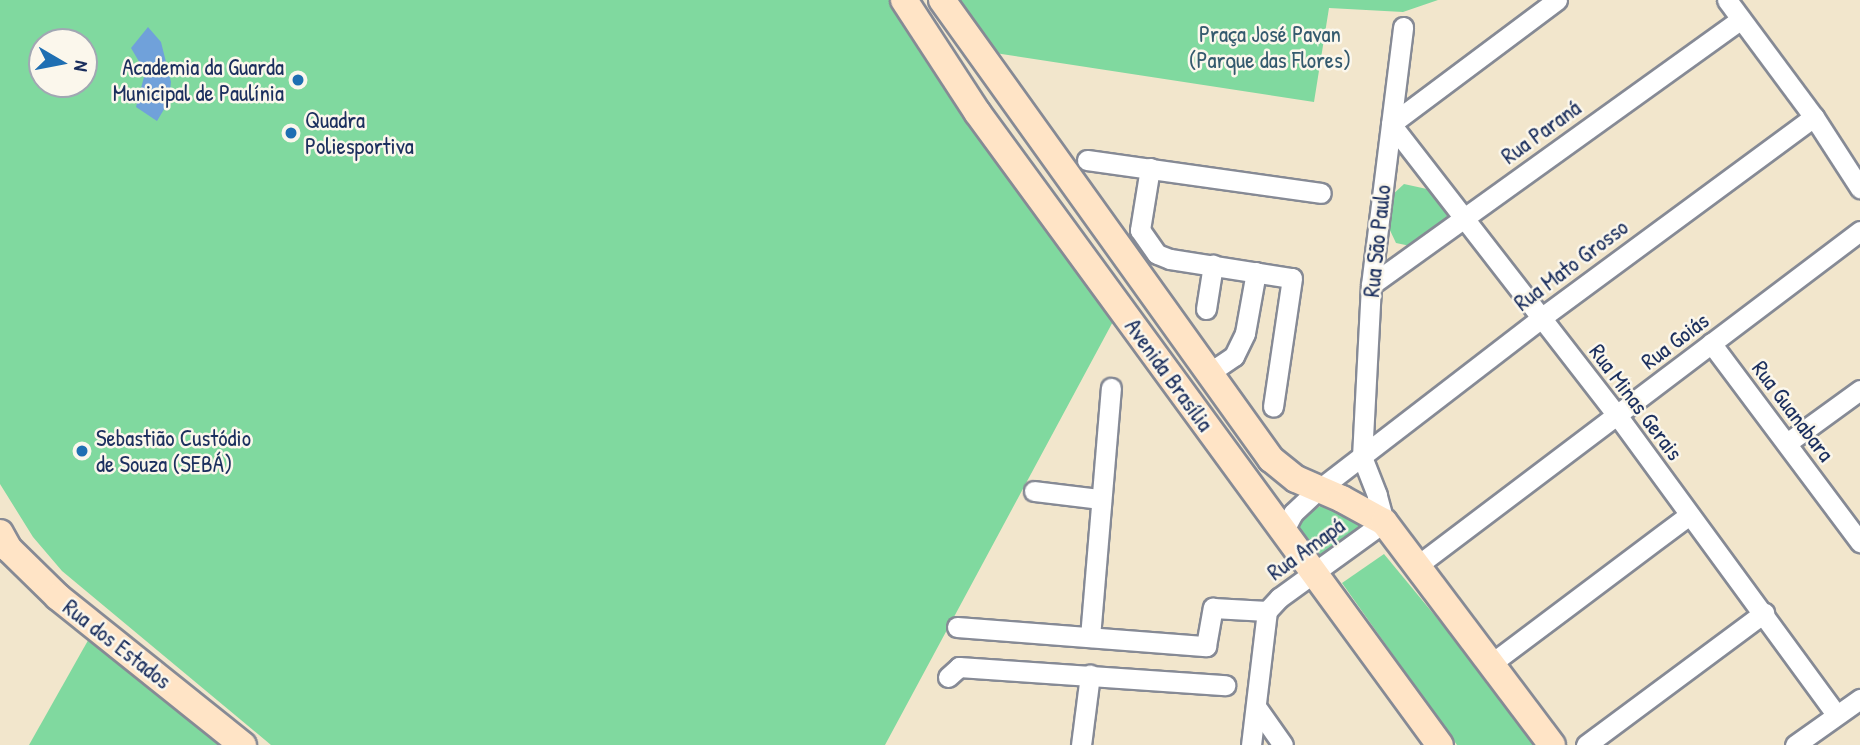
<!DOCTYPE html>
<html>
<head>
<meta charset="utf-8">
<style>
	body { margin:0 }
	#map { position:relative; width:1860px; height:745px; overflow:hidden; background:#f2e6cc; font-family:"Patrick Hand",sans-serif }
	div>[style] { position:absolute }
	.green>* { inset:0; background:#80d99f }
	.water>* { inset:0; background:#70a1da }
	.roads { filter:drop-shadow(2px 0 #868a95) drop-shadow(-2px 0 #868a95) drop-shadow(0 2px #868a95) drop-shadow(0 -2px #868a95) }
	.street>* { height:19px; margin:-9.5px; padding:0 9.5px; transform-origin:9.5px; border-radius:9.5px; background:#fff }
	.secondary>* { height:26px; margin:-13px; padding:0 13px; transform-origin:13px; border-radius:13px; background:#ffe4c6 }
	.dots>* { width:19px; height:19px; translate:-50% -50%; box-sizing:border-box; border:4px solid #fbf7ec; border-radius:50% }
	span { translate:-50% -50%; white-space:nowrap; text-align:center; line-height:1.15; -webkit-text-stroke:5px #fbf7ec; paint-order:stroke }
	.park-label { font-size:23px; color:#345a6e }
	.poi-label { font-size:23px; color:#1b2f5e }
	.right { translate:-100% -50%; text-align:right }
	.left { translate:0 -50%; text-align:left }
	.street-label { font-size:23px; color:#1b2f5e }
	.north { position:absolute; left:28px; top:28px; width:70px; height:70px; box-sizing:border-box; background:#fbf7ec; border:2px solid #a1a7b3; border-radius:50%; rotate:100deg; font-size:19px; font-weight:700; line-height:28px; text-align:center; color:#1b2f5e }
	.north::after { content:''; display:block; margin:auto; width:24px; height:32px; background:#1f6fb2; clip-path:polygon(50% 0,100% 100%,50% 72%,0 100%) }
</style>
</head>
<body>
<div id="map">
	<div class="green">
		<i style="clip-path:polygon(evenodd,0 0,895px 0,1116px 316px,885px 745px,271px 745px,62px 571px,33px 537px,0 484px,0 0,42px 42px,84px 42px,84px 84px,42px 84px,42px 42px)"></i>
		<i style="clip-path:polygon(960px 0,1438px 0,1403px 12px,1329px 8px,1314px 102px,995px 53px)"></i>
		<i style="clip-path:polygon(1404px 184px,1436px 191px,1451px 217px,1415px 247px,1396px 243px,1387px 224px,1391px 196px)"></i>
		<i style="clip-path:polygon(1322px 505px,1335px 507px,1361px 524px,1364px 530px,1320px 560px,1299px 528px,1306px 514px)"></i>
		<i style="clip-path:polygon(1384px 554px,1522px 721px,1541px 745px,1457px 745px,1342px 583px)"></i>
		<i style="clip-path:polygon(95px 628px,253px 745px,29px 745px)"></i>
	</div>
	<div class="water">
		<i style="clip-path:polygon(148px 27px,161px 42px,171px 82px,169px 101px,157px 121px,136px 107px,144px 77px,141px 65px,131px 48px)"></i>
	</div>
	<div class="roads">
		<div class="street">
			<i style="left:1557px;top:0;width:207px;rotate:143.2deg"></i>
			<i style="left:1391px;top:124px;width:368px;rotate:52.2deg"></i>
			<i style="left:1617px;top:415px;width:371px;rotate:53.8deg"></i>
			<i style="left:1727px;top:0;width:146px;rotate:53.4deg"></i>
			<i style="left:1814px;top:117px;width:85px;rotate:57.1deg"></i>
			<i style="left:1087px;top:160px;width:236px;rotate:8deg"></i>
			<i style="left:1150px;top:168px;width:63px;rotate:99.2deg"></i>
			<i style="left:1140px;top:230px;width:29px;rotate:55deg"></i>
			<i style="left:1157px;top:254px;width:14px;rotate:21deg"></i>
			<i style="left:1170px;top:259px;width:123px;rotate:8.9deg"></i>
			<i style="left:1292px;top:278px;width:130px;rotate:98.4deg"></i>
			<i style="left:1371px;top:285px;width:454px;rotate:-35.7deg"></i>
			<i style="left:1206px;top:309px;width:45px;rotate:-81deg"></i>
			<i style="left:1711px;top:343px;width:249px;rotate:53.2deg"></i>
			<i style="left:1209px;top:373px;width:30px;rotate:-34deg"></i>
			<i style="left:1234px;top:356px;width:25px;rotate:-64deg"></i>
			<i style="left:1245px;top:333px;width:62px;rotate:-79.8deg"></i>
			<i style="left:1787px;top:443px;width:90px;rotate:-36deg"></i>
			<i style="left:1034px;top:491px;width:66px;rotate:6.9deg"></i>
			<i style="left:1284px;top:530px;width:19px;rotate:-62deg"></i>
			<i style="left:1293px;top:513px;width:34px;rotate:-43deg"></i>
			<i style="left:1318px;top:490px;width:282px;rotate:-37.6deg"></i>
			<i style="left:1541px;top:318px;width:339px;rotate:-36.4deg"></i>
			<i style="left:1418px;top:565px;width:554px;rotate:-37.08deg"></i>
			<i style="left:957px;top:627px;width:250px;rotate:4.4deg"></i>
			<i style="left:1206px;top:646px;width:39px;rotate:-80deg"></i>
			<i style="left:1213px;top:608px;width:54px;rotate:3.2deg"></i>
			<i style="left:1090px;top:637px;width:250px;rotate:-85.2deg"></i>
			<i style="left:1492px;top:663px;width:246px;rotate:-36.9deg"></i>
			<i style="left:948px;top:677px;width:15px;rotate:-42deg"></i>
			<i style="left:959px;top:667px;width:267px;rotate:3.9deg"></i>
			<i style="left:1257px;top:708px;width:45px;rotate:54.9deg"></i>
			<i style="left:1081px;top:745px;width:71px;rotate:-82.7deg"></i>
			<i style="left:1251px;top:745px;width:135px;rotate:-83.2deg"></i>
			<i style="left:1267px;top:611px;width:18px;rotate:-47deg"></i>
			<i style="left:1279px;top:598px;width:130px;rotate:-35.9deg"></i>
			<i style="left:1384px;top:522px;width:28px;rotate:-105deg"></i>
			<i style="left:1377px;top:495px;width:41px;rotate:-111.5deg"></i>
			<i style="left:1362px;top:457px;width:172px;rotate:-87deg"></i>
			<i style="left:1371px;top:285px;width:260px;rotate:-82.9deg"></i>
			<i style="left:1586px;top:745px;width:222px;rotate:-36.6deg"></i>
			<i style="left:1795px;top:745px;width:80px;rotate:-35.3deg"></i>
		</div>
		<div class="secondary">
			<i style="left:904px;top:0;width:134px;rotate:56.9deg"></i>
			<i style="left:977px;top:112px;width:784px;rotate:53.82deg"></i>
			<i style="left:942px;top:0;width:565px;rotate:54.37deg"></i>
			<i style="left:1271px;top:459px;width:32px;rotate:39deg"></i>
			<i style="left:1296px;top:479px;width:50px;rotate:23.5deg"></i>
			<i style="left:1342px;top:499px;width:48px;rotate:28.7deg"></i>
			<i style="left:1384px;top:522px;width:279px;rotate:53deg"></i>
			<i style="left:0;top:533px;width:18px;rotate:61deg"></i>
			<i style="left:9px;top:549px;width:69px;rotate:44.4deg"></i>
			<i style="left:58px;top:597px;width:237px;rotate:38.7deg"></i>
		</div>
	</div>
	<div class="dots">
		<i style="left:298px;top:80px;background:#1f6fb2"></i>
		<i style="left:291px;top:133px;background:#1f6fb2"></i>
		<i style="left:82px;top:451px;background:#1f6fb2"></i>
	</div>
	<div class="park-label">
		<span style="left:1270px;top:47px">Praça José Pavan<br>(Parque das Flores)</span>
	</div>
	<div class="poi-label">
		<span class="right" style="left:284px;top:80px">Academia da Guarda<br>Municipal de Paulínia</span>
		<span class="left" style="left:305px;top:133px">Quadra<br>Poliesportiva</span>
		<span class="left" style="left:96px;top:451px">Sebastião Custódio<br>de Souza (SEBÁ)</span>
	</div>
	<div class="street-label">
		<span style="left:1541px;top:132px;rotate:-36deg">Rua Paraná</span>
		<span style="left:1377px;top:241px;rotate:-84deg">Rua São Paulo</span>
		<span style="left:1571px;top:265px;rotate:-37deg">Rua Mato Grosso</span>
		<span style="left:1675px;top:341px;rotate:-37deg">Rua Goiás</span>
		<span style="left:1169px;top:375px;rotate:54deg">Avenida Brasília</span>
		<span style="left:1636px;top:402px;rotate:53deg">Rua Minas Gerais</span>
		<span style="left:1793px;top:411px;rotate:53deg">Rua Guanabara</span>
		<span style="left:1306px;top:549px;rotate:-36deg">Rua Amapá</span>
		<span style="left:117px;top:644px;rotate:38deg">Rua dos Estados</span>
	</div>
	<div class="north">N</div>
</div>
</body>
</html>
